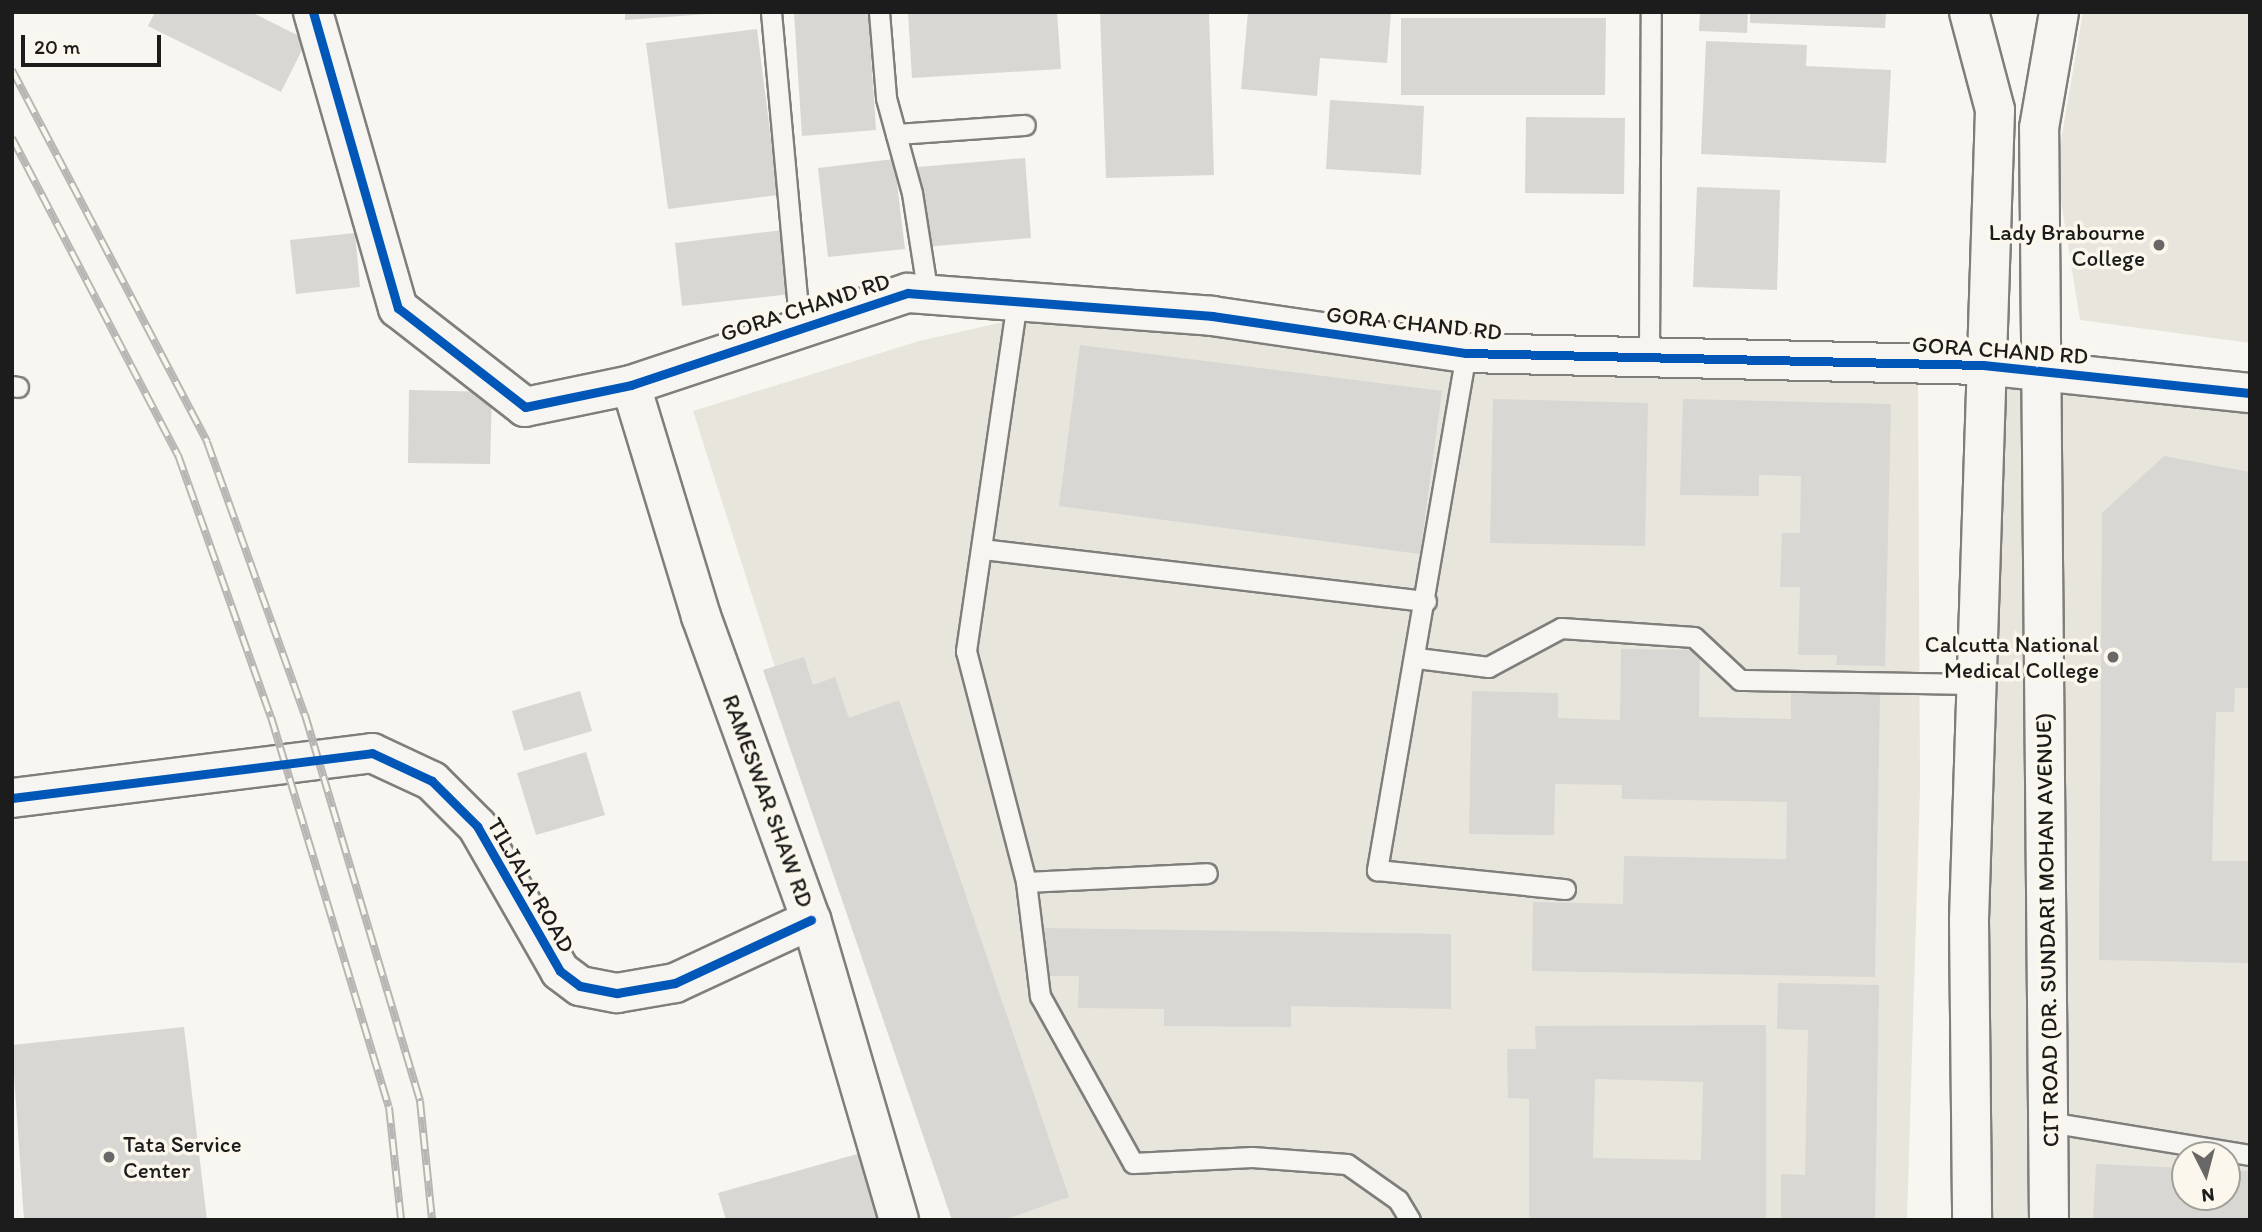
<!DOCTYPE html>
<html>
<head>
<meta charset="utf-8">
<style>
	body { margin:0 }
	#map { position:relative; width:2262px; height:1232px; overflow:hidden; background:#f8f6f0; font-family:Itim,sans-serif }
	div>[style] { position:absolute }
	.built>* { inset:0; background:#e8e5dd }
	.building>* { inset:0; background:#d9d7d3 }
	.roads { filter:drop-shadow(2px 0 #7f7e7b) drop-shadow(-2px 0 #7f7e7b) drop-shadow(0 2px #7f7e7b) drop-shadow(0 -2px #7f7e7b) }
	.service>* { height:19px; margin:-9.5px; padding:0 9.5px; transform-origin:9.5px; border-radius:9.5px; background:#f6f5f1 }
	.minor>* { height:38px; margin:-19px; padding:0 19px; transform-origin:19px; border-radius:19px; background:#f6f5f1 }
	.tertiary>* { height:38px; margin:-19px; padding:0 19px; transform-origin:19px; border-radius:19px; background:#f6f5f1 }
	.secondary>* { height:38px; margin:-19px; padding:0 19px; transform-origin:19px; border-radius:19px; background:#f6f5f1 }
	.rail>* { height:8px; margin-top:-4px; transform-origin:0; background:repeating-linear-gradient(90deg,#fbf7ec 0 16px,#b7b6b4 0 32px); box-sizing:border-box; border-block:2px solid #b7b6b4 }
	.cycleway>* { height:9px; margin:-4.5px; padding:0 4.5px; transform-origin:4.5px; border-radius:4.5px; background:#0057b8 }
	.dots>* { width:19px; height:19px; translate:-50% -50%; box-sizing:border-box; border:4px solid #fbf7ec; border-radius:50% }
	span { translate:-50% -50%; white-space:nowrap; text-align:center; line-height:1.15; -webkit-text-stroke:7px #fbf7ec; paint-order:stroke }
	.poi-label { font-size:23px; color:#1c1c1c }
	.right { translate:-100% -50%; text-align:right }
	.left { translate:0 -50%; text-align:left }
	.street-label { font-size:23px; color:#1c1c1c }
	.frame { position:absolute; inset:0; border:14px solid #1c1c1c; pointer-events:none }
	.north { position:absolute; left:2171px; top:1141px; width:70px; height:70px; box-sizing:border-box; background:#fbf7ec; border:2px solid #a29f99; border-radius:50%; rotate:174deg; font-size:19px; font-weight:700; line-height:28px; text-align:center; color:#1c1c1c }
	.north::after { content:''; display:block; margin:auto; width:24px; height:32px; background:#696866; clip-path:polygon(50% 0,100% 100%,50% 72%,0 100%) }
	.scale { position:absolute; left:21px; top:35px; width:140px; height:32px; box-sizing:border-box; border:4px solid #1c1c1c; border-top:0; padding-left:9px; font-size:21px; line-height:24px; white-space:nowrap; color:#1c1c1c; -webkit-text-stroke:5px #fbf7ec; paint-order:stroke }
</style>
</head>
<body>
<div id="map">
	<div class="built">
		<i style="clip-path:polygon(2083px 12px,2250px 12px,2250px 343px,2080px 320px,2056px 170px)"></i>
		<i style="clip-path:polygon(1053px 311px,1918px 382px,1920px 789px,1907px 1220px,952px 1220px,693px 411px,919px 341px)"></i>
		<i style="clip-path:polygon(evenodd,1983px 365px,2250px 393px,2250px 1220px,1968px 1220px,1983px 365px,2185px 1155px,2227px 1155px,2227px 1197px,2185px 1197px,2185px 1155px)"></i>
	</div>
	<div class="building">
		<i style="clip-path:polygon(155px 12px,251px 12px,307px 40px,281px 92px,148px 26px)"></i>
		<i style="clip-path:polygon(625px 12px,708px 12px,708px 14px,625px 20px)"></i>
		<i style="clip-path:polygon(794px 12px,868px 12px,876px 130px,802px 136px)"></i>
		<i style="clip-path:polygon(908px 12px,1057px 12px,1061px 69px,912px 78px)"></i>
		<i style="clip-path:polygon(1100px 12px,1209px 12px,1214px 175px,1106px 178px)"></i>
		<i style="clip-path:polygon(1248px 12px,1391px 12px,1387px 63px,1320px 58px,1317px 96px,1241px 89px)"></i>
		<i style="clip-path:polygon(1700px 12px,1748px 12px,1747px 33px,1699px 31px)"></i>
		<i style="clip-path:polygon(1750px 12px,1886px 12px,1885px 28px,1750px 23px)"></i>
		<i style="clip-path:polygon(1401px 18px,1606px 18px,1605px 95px,1401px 95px)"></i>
		<i style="clip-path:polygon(757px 29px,778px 195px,668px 209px,646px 43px)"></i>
		<i style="clip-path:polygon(1706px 41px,1807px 45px,1806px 66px,1891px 70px,1886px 163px,1701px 154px)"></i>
		<i style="clip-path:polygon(1330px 100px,1424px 106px,1421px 175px,1326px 169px)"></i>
		<i style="clip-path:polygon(1526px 117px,1625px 118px,1624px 194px,1525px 193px)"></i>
		<i style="clip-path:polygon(1025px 158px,1031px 238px,924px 247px,918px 167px)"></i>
		<i style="clip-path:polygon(894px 159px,905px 249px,828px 257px,818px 168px)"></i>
		<i style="clip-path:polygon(1697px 187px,1780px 190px,1777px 290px,1693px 287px)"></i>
		<i style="clip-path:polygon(783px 230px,791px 294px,682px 306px,675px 243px)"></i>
		<i style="clip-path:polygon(355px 233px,360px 287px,296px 294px,290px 240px)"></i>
		<i style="clip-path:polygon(1080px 345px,1442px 391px,1420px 554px,1059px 506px)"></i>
		<i style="clip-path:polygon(409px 390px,492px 392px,490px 464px,408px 463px)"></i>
		<i style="clip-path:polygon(1493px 399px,1648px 403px,1645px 546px,1490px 543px)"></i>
		<i style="clip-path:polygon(1683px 399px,1891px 404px,1885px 666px,1836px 665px,1837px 655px,1798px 655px,1800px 587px,1780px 587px,1782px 533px,1800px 533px,1801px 476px,1759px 475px,1759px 496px,1680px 495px)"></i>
		<i style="clip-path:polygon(2164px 456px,2250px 472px,2250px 688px,2235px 688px,2234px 712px,2216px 712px,2212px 861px,2250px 861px,2250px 963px,2099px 960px,2102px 513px)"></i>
		<i style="clip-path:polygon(1621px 649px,1700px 650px,1699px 717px,1791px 719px,1791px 691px,1880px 693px,1875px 977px,1532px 971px,1533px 902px,1623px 904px,1624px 856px,1786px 859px,1787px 802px,1622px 799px,1622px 785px,1555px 784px,1554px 835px,1469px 834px,1472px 691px,1558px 693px,1558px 718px,1620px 720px)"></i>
		<i style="clip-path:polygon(804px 657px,813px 685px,835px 677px,849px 718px,899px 700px,1069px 1197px,1004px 1220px,952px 1220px,763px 670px)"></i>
		<i style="clip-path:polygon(580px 691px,592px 731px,524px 751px,512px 711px)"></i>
		<i style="clip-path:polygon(586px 752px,605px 815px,536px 835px,517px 773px)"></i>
		<i style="clip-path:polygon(1042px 928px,1451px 934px,1451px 1009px,1291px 1006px,1291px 1027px,1164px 1026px,1164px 1009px,1078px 1008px,1079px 976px,1041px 976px)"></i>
		<i style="clip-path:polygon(1778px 983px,1879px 985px,1875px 1220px,1781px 1220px,1781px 1174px,1805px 1175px,1808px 1030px,1777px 1029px)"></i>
		<i style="clip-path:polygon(evenodd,1766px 1025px,1766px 1220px,1529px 1220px,1529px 1099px,1508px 1098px,1507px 1049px,1536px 1049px,1535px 1026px,1766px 1025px,1595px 1079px,1703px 1082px,1701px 1160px,1593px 1158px,1595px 1079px)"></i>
		<i style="clip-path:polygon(184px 1027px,207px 1220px,24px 1220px,12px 1045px)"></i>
		<i style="clip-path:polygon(868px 1151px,888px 1220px,726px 1220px,718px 1193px)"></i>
		<i style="clip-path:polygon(2096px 1164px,2185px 1168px,2185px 1197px,2227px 1197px,2227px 1170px,2250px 1171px,2250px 1220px,2093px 1220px)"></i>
	</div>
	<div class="roads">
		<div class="service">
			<i style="left:771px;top:12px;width:318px;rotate:84.8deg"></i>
			<i style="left:879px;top:12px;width:86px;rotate:85.3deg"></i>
			<i style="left:886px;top:98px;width:98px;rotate:74.7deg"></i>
			<i style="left:912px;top:193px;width:103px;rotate:81.1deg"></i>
			<i style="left:896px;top:134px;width:129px;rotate:-4deg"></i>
			<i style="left:1017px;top:301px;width:354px;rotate:98.3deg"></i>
			<i style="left:966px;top:651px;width:239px;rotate:75.4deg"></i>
			<i style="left:1026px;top:882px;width:115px;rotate:83deg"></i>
			<i style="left:1040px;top:996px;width:191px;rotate:60.9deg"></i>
			<i style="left:1133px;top:1163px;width:119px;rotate:-2.9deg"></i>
			<i style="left:1252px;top:1157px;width:95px;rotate:4.2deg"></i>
			<i style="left:1347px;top:1164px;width:62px;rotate:35.2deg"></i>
			<i style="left:1398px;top:1200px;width:23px;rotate:59deg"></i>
			<i style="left:1466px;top:353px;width:525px;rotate:99.77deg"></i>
			<i style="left:1377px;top:870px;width:189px;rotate:5.8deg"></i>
			<i style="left:1649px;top:353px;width:341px;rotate:-89.7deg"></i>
			<i style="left:12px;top:386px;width:6px;rotate:9deg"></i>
			<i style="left:982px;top:549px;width:447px;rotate:6.7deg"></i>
			<i style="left:1417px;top:658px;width:72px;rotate:7.2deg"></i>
			<i style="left:1488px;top:667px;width:83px;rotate:-28.1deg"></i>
			<i style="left:1561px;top:628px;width:133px;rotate:3.9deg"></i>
			<i style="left:1694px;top:637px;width:63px;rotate:43.1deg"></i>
			<i style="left:1740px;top:680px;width:238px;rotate:1deg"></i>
			<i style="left:1026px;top:882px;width:181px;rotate:-2.8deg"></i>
			<i style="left:2048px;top:1122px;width:205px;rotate:9.3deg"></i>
		</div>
		<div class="minor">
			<i style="left:313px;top:12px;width:308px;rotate:74deg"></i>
			<i style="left:398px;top:308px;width:161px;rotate:37.9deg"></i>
			<i style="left:525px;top:407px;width:108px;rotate:-11.7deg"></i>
		</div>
		<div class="tertiary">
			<i style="left:12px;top:798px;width:363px;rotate:-7.1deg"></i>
			<i style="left:372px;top:753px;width:66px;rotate:25deg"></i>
			<i style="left:432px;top:781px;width:64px;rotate:45deg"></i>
			<i style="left:477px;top:826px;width:167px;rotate:60.2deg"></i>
			<i style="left:560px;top:971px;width:25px;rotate:37deg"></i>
			<i style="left:580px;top:986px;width:38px;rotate:11deg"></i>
			<i style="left:617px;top:993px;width:59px;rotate:-9.8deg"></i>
			<i style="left:675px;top:983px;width:150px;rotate:-24.9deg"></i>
			<i style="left:899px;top:1220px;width:313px;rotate:-106.3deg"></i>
			<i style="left:811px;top:920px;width:323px;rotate:-109.9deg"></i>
			<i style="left:701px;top:616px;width:241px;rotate:-106.9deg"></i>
			<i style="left:631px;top:385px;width:292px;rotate:-18.4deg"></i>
			<i style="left:908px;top:293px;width:305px;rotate:4.3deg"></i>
			<i style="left:1212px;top:316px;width:257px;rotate:8.3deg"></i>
			<i style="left:1466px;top:353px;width:517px;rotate:1.33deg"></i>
			<i style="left:1983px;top:365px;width:268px;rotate:6deg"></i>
		</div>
		<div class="secondary">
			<i style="left:1969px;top:12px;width:101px;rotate:75.1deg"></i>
			<i style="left:1995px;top:110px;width:811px;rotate:91.84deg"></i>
			<i style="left:1969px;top:921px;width:299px;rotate:89.4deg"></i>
			<i style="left:2049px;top:1220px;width:1092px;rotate:-90.52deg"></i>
			<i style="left:2039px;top:128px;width:118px;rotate:-80.2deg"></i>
		</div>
	</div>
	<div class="rail">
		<i style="left:12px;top:70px;width:420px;rotate:62.3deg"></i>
		<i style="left:207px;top:442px;width:290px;rotate:70.3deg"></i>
		<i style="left:305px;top:715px;width:403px;rotate:73.4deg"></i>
		<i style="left:420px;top:1101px;width:120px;rotate:84.2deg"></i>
		<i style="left:12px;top:138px;width:358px;rotate:62.4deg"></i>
		<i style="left:178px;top:455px;width:278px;rotate:70.5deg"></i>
		<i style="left:271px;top:717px;width:407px;rotate:73.2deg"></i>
		<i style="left:389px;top:1107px;width:114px;rotate:83.9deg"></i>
	</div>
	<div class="cycleway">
		<i style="left:313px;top:12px;width:308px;rotate:74deg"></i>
		<i style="left:398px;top:308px;width:161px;rotate:37.9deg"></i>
		<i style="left:525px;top:407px;width:108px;rotate:-11.7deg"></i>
		<i style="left:631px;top:385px;width:292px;rotate:-18.4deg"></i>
		<i style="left:908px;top:293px;width:305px;rotate:4.3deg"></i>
		<i style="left:1212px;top:316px;width:257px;rotate:8.3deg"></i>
		<i style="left:1466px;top:353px;width:517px;rotate:1.33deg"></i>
		<i style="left:1983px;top:365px;width:268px;rotate:6deg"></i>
		<i style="left:12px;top:798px;width:363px;rotate:-7.1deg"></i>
		<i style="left:372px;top:753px;width:66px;rotate:25deg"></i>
		<i style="left:432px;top:781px;width:64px;rotate:45deg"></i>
		<i style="left:477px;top:826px;width:167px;rotate:60.2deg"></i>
		<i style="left:560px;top:971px;width:25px;rotate:37deg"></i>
		<i style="left:580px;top:986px;width:38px;rotate:11deg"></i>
		<i style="left:617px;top:993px;width:59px;rotate:-9.8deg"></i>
		<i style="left:675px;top:983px;width:150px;rotate:-24.9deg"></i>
	</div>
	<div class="dots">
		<i style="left:2159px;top:245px;background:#696866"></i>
		<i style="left:2113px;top:657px;background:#696866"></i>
		<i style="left:109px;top:1157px;background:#696866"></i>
	</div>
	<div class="poi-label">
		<span class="right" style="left:2145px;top:245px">Lady Brabourne<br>College</span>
		<span class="right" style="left:2099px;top:657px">Calcutta National<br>Medical College</span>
		<span class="left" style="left:123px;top:1157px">Tata Service<br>Center</span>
	</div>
	<div class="street-label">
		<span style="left:805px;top:307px;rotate:-18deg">GORA CHAND RD</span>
		<span style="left:1414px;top:323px;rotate:6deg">GORA CHAND RD</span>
		<span style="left:2000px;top:350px;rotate:4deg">GORA CHAND RD</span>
		<span style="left:768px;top:801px;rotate:70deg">RAMESWAR SHAW RD</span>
		<span style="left:531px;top:885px;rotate:60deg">TILJALA ROAD</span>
		<span style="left:2047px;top:930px;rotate:-91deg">CIT ROAD (DR. SUNDARI MOHAN AVENUE)</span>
	</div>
	<div class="frame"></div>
	<div class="north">N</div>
	<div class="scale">20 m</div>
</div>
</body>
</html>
